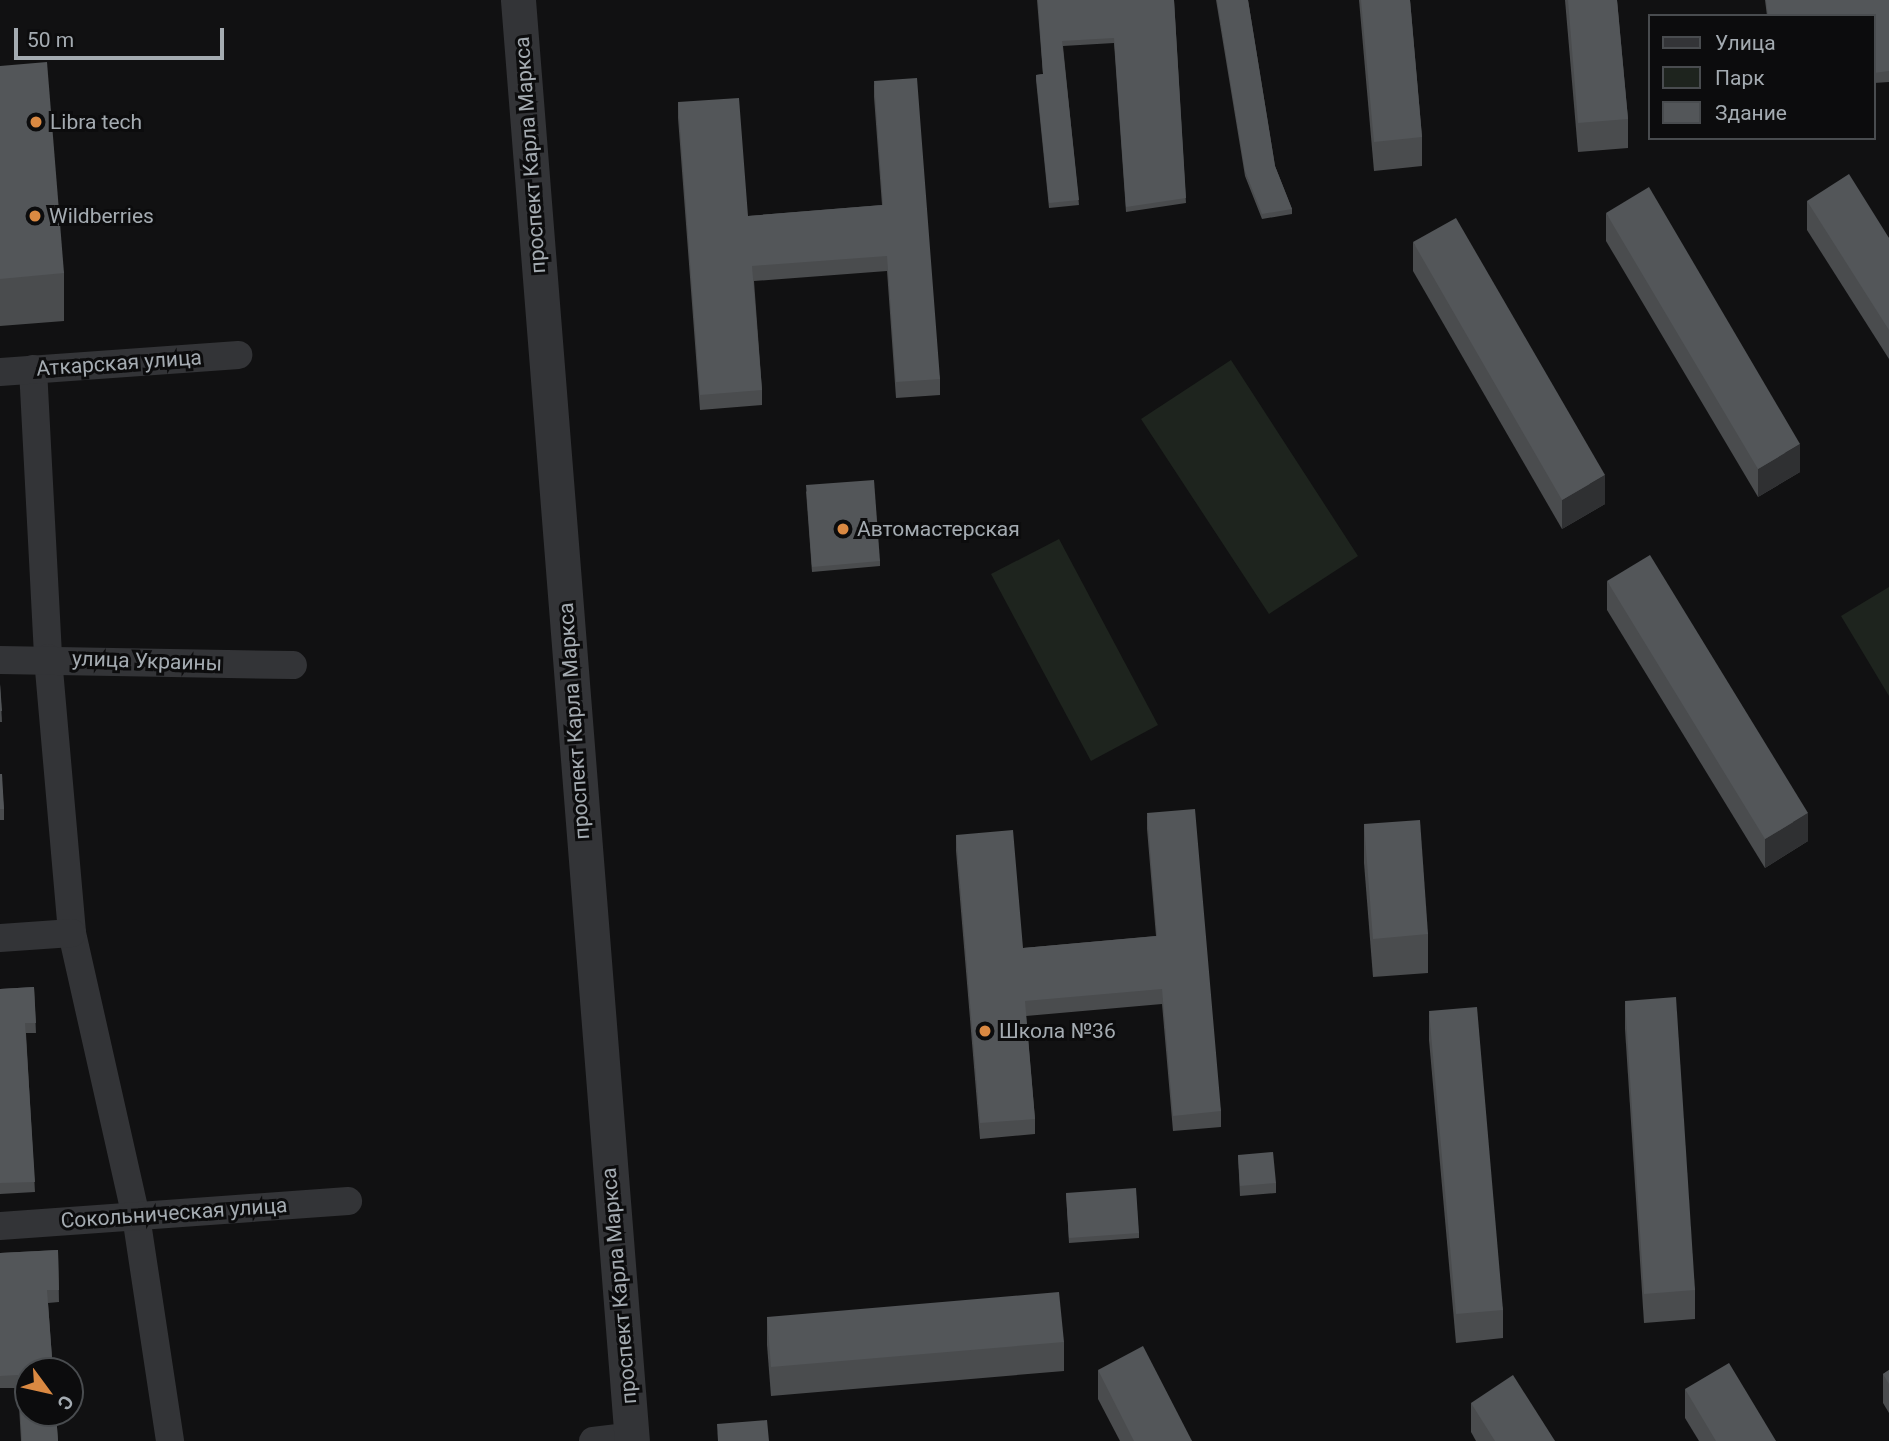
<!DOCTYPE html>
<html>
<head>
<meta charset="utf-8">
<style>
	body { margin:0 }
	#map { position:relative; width:1889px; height:1441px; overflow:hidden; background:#111112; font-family:Roboto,sans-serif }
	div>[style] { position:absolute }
	.green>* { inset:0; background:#1e241e }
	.minor>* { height:28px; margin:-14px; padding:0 14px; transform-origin:14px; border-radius:14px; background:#333437 }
	.tertiary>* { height:35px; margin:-17.5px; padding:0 17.5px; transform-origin:17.5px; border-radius:17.5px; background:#333437 }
	.wall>* { inset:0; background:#4a4c4e }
	.shaded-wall>* { inset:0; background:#2f3032 }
	.building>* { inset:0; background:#535659 }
	.dots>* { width:19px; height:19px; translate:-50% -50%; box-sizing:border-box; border:4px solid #0c0c0d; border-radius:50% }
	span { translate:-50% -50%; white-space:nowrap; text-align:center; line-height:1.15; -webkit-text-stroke:6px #0c0c0d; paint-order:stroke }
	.poi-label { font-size:21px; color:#a4abb1 }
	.left { translate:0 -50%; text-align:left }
	.street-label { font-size:21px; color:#a4abb1 }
	.legend { position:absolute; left:1648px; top:14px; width:228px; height:126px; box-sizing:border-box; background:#0c0c0d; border:2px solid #494c4f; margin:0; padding:9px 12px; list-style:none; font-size:21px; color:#a4abb1 }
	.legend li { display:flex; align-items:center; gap:14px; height:35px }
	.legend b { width:35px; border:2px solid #494c4f }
	.north { position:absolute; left:14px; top:1357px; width:70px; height:70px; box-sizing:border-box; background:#0c0c0d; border:2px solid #494c4f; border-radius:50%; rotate:123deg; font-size:19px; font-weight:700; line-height:28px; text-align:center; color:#a4abb1 }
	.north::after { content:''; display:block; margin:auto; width:24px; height:32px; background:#da8942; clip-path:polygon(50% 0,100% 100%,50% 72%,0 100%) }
	.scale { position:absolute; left:14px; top:28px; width:210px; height:32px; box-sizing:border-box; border:4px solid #a4abb1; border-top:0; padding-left:9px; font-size:21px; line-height:24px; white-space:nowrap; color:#a4abb1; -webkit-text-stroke:5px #0c0c0d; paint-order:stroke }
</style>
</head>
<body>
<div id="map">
	<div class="green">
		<i style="clip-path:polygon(1231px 360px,1358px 556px,1269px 614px,1141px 419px)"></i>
		<i style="clip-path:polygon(1059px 539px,1158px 725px,1091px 761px,991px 574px)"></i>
		<i style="clip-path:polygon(1889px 587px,1889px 696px,1841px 616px)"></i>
	</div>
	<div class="minor">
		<i style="left:33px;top:369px;width:289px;rotate:87deg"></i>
		<i style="left:48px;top:658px;width:276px;rotate:85deg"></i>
		<i style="left:72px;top:933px;width:290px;rotate:77.3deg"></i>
		<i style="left:136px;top:1216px;width:228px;rotate:81.4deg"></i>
		<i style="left:0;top:372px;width:239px;rotate:-4.1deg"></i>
		<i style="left:0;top:660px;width:293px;rotate:1deg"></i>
		<i style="left:0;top:938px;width:72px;rotate:-4deg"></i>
		<i style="left:0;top:1226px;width:349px;rotate:-4.1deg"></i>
		<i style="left:593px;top:1441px;width:38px;rotate:-7deg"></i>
	</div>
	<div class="tertiary">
		<i style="left:518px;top:0;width:1446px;rotate:85.48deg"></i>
	</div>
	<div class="wall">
		<i style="clip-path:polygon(1037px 0,1174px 0,1186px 203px,1126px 212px,1114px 43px,1063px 46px,1079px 205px,1049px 208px,1036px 80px,1036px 75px,1043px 74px)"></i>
		<i style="clip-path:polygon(1216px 0,1248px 0,1275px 166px,1292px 209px,1292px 214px,1262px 219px,1245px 176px)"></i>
		<i style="clip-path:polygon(1359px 0,1410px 0,1422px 137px,1422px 166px,1374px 171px)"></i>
		<i style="clip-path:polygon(1565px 0,1617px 0,1628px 119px,1628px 148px,1578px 152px)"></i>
		<i style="clip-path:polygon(1765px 0,1889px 0,1889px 82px,1874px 83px,1873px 16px,1767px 16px)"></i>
		<i style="clip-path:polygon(0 66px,64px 273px,64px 321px,0 326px)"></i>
		<i style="clip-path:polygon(874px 81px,940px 379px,940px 395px,896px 398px,887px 271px,754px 281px,762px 390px,762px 405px,700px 410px,678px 118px,678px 102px,748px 216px,882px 205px,874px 97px)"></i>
		<i style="clip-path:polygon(1807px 201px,1889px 238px,1889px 359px,1807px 230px)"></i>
		<i style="clip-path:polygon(1606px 213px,1800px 472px,1758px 497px,1606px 241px)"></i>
		<i style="clip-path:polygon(1413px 242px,1605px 504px,1562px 529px,1413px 271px)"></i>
		<i style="clip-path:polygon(806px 491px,880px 561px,880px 566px,812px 572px)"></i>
		<i style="clip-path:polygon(1607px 581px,1808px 841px,1765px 868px,1607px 610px)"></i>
		<i style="clip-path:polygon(0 684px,2px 722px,0 722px)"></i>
		<i style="clip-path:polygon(0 774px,4px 809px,4px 820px,0 820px)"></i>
		<i style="clip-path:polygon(1147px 813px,1221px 1111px,1221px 1127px,1173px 1131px,1162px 1004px,1026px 1016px,1035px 1119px,1035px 1134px,980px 1139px,956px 851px,956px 835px,1023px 948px,1156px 936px,1147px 829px)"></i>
		<i style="clip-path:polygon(1364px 824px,1428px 934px,1428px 973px,1373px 977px,1364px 863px)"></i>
		<i style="clip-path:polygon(34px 987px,36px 1033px,26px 1033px,35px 1192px,0 1194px,0 989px)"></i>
		<i style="clip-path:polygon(1625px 1001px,1695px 1290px,1695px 1319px,1644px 1323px,1625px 1029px)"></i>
		<i style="clip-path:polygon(1429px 1011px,1503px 1310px,1503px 1338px,1456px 1343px,1429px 1040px)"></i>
		<i style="clip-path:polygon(1238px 1155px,1276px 1183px,1276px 1193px,1240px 1196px)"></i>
		<i style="clip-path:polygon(1066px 1193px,1139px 1233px,1139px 1238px,1069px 1243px)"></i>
		<i style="clip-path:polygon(58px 1250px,59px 1302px,48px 1303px,58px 1441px,21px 1441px,18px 1388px,0 1388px,0 1253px)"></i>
		<i style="clip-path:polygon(767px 1317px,1064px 1342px,1064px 1371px,771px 1396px,767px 1345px)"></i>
		<i style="clip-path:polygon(1098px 1370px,1192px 1441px,1120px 1441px,1098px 1399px)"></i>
		<i style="clip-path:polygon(1889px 1370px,1889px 1413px,1883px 1403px,1883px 1374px)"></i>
		<i style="clip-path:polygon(1685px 1389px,1776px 1441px,1699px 1441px,1685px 1418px)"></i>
		<i style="clip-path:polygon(1471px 1403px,1555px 1441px,1476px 1441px,1471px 1432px)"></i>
	</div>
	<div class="shaded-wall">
		<i style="clip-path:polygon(1800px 444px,1800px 472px,1758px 497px,1758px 469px)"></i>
		<i style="clip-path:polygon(1605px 475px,1605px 504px,1562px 529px,1562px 500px)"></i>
		<i style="clip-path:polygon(1808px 813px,1808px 841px,1765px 868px,1765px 839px)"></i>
	</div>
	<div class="building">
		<i style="clip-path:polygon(1038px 0,1174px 0,1186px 198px,1126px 207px,1114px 38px,1062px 41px,1079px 200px,1049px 203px,1036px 75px,1043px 74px)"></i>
		<i style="clip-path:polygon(1217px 0,1248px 0,1275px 166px,1292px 209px,1262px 214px,1245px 171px)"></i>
		<i style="clip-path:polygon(1361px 0,1410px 0,1422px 137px,1374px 142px)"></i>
		<i style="clip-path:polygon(1568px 0,1617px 0,1628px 119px,1578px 123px)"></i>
		<i style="clip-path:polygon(1766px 0,1889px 0,1889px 71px,1874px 73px,1873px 16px,1768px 16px)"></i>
		<i style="clip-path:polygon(47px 62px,64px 273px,0 279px,0 66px)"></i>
		<i style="clip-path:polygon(917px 78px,940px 379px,896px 382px,887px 256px,752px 266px,762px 390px,700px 395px,678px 102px,739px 98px,748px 216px,883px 205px,874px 81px)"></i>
		<i style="clip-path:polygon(1849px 174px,1889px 238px,1889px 330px,1807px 201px)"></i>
		<i style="clip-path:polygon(1649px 187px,1800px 444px,1758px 469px,1606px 213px)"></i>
		<i style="clip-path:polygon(1456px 218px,1605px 475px,1562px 500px,1413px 242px)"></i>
		<i style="clip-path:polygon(874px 480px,880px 561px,812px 567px,806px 485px)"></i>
		<i style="clip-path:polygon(1650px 555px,1808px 813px,1765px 839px,1607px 581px)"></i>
		<i style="clip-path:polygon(0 684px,2px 711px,0 711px)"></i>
		<i style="clip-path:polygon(0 774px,2px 774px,4px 809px,0 809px)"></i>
		<i style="clip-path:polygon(1195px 809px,1221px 1111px,1173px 1116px,1162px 989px,1025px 1001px,1035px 1119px,980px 1123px,956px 835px,1013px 830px,1023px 948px,1157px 936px,1147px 813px)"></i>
		<i style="clip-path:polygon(1420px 820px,1428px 934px,1373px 939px,1364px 824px)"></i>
		<i style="clip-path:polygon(34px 987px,36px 1023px,25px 1023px,35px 1182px,0 1183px,0 989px)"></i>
		<i style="clip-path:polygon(1676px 997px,1695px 1290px,1644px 1294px,1625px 1001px)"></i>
		<i style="clip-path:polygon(1477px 1007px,1503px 1310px,1456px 1314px,1429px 1011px)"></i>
		<i style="clip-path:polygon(1273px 1152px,1276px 1183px,1240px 1186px,1238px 1155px)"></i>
		<i style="clip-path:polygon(1136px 1188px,1139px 1233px,1069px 1238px,1066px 1193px)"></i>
		<i style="clip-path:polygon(58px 1250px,59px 1290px,47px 1290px,53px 1371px,28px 1371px,28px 1413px,56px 1413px,58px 1441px,22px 1441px,18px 1375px,0 1376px,0 1253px)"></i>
		<i style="clip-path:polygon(1059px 1292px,1064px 1342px,771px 1367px,767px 1317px)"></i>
		<i style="clip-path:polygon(1143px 1346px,1192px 1441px,1134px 1441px,1098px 1370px)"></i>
		<i style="clip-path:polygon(1729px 1363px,1776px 1441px,1716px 1441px,1685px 1389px)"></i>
		<i style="clip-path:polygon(1889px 1370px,1889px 1384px,1883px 1374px)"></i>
		<i style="clip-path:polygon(1513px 1375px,1555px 1441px,1495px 1441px,1471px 1403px)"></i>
		<i style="clip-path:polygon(767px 1420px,769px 1441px,718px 1441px,717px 1424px)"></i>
	</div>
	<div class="dots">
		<i style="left:36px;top:122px;background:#da8942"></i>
		<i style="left:35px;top:216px;background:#da8942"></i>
		<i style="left:843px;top:529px;background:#da8942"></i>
		<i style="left:985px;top:1031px;background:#da8942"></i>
	</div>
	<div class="poi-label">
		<span class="left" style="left:50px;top:122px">Libra tech</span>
		<span class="left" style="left:49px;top:216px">Wildberries</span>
		<span class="left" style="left:857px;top:529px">Автомастерская</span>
		<span class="left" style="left:999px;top:1031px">Школа №36</span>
	</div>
	<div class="street-label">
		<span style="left:530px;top:155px;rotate:-94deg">проспект Карла Маркса</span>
		<span style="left:119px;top:363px;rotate:-4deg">Аткарская улица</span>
		<span style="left:147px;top:661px;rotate:2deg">улица Украины</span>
		<span style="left:574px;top:721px;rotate:-94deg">проспект Карла Маркса</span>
		<span style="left:174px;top:1213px;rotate:-4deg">Сокольническая улица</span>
		<span style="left:619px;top:1286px;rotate:-95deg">проспект Карла Маркса</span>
	</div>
	<ul class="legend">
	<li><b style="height:9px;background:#333437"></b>Улица</li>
	<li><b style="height:19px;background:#1e241e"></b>Парк</li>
	<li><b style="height:19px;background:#535659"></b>Здание</li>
	</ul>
	<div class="north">С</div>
	<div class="scale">50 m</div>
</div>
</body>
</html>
